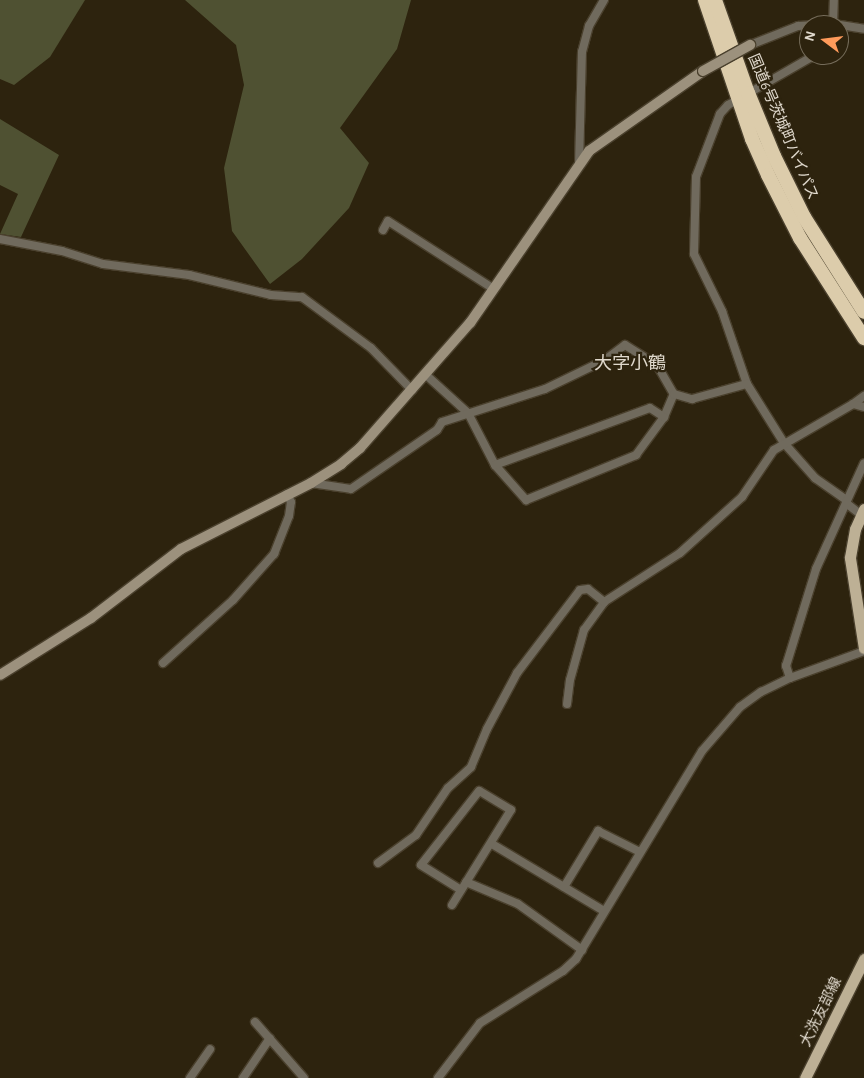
<!DOCTYPE html>
<html>
<head>
<meta charset="utf-8">
<style>
	body { margin:0 }
	#map { position:relative; width:864px; height:1078px; overflow:hidden; background:#2d230e; font-family:"Alegreya Sans","Noto Sans JP",sans-serif }
	div>[style] { position:absolute }
	.forest>* { inset:0; background:#4f5132 }
	.roads { filter:drop-shadow(1px 0 #4a402d) drop-shadow(-1px 0 #4a402d) drop-shadow(0 1px #4a402d) drop-shadow(0 -1px #4a402d) }
	.street>* { height:8px; margin:-4px; padding:0 4px; transform-origin:4px; border-radius:4px; background:#706a5d }
	.secondary>* { height:10px; margin:-5px; padding:0 5px; transform-origin:5px; border-radius:5px; background:#9c917d }
	.primary>* { height:11px; margin:-5.5px; padding:0 5.5px; transform-origin:5.5px; border-radius:5.5px; background:#bdb095 }
	.highway>* { height:14px; margin:-7px; padding:0 7px; transform-origin:7px; border-radius:7px; background:#dcccab }
	.bridges { filter:drop-shadow(1px 0 #4a402d) drop-shadow(-1px 0 #4a402d) drop-shadow(0 1px #4a402d) drop-shadow(0 -1px #4a402d) }
	.secondary-bridge>* { height:10px; margin:-5px; padding:0 5px; transform-origin:5px; border-radius:5px; background:#9c917d }
	span { translate:-50% -50%; white-space:nowrap; text-align:center; line-height:1.15; -webkit-text-stroke:4.5px #2d230e; paint-order:stroke }
	.street-label { font-size:15px; color:#e0d9cd }
	.quarter-label { font-size:18px; color:#e0d9cd }
	.north { position:absolute; left:799px; top:15px; width:50px; height:50px; box-sizing:border-box; background:#2d230e; border:1px solid #756c5a; border-radius:50%; rotate:285deg; font-size:14px; font-weight:700; line-height:20px; text-align:center; color:#e0d9cd }
	.north::after { content:''; display:block; margin:auto; width:18px; height:22px; background:#ff9b5b; clip-path:polygon(50% 0,100% 100%,50% 72%,0 100%) }
</style>
</head>
<body>
<div id="map">
	<div class="forest">
		<i style="clip-path:polygon(0 0,85px 0,50px 57px,14px 85px,0 79px)"></i>
		<i style="clip-path:polygon(185px 0,411px 0,397px 49px,340px 128px,369px 163px,349px 208px,302px 259px,270px 284px,232px 231px,224px 168px,244px 85px,236px 45px)"></i>
		<i style="clip-path:polygon(0 119px,59px 155px,21px 237px,0 234px,18px 194px,0 185px)"></i>
	</div>
	<div class="roads">
		<div class="street">
			<i style="left:833px;top:25px;width:25px;rotate:-88deg"></i>
			<i style="left:750px;top:45px;width:52px;rotate:-21.6deg"></i>
			<i style="left:798px;top:26px;width:36px;rotate:-3deg"></i>
			<i style="left:834px;top:24px;width:30px;rotate:9deg"></i>
			<i style="left:815px;top:55px;width:100px;rotate:150.1deg"></i>
			<i style="left:728px;top:105px;width:12px;rotate:132deg"></i>
			<i style="left:720px;top:114px;width:67px;rotate:110.9deg"></i>
			<i style="left:696px;top:177px;width:77px;rotate:91.5deg"></i>
			<i style="left:694px;top:254px;width:64px;rotate:63.8deg"></i>
			<i style="left:722px;top:311px;width:77px;rotate:71.1deg"></i>
			<i style="left:747px;top:384px;width:70px;rotate:57.9deg"></i>
			<i style="left:784px;top:443px;width:47px;rotate:48.5deg"></i>
			<i style="left:815px;top:478px;width:39px;rotate:35deg"></i>
			<i style="left:579px;top:165px;width:113px;rotate:-88.5deg"></i>
			<i style="left:582px;top:52px;width:27px;rotate:-75deg"></i>
			<i style="left:589px;top:26px;width:30px;rotate:-60deg"></i>
			<i style="left:383px;top:230px;width:10px;rotate:-61deg"></i>
			<i style="left:388px;top:221px;width:126px;rotate:32.7deg"></i>
			<i style="left:0;top:239px;width:63px;rotate:11deg"></i>
			<i style="left:62px;top:251px;width:43px;rotate:17.6deg"></i>
			<i style="left:103px;top:264px;width:87px;rotate:7.3deg"></i>
			<i style="left:189px;top:275px;width:84px;rotate:13.7deg"></i>
			<i style="left:271px;top:295px;width:31px;rotate:4deg"></i>
			<i style="left:302px;top:297px;width:86px;rotate:36.5deg"></i>
			<i style="left:371px;top:348px;width:59px;rotate:45.7deg"></i>
			<i style="left:425px;top:374px;width:58px;rotate:42.2deg"></i>
			<i style="left:468px;top:413px;width:59px;rotate:62.6deg"></i>
			<i style="left:495px;top:465px;width:47px;rotate:48.5deg"></i>
			<i style="left:526px;top:500px;width:119px;rotate:-22.2deg"></i>
			<i style="left:636px;top:455px;width:47px;rotate:-53.6deg"></i>
			<i style="left:664px;top:417px;width:25px;rotate:-67deg"></i>
			<i style="left:853px;top:404px;width:14px;rotate:-36deg"></i>
			<i style="left:495px;top:465px;width:165px;rotate:-20.2deg"></i>
			<i style="left:650px;top:408px;width:17px;rotate:33deg"></i>
			<i style="left:311px;top:483px;width:40px;rotate:8.5deg"></i>
			<i style="left:351px;top:489px;width:104px;rotate:-34.5deg"></i>
			<i style="left:437px;top:430px;width:9px;rotate:-58deg"></i>
			<i style="left:442px;top:422px;width:108px;rotate:-17.8deg"></i>
			<i style="left:545px;top:389px;width:67px;rotate:-25.8deg"></i>
			<i style="left:605px;top:360px;width:25px;rotate:-37deg"></i>
			<i style="left:625px;top:345px;width:38px;rotate:32deg"></i>
			<i style="left:657px;top:365px;width:34px;rotate:60deg"></i>
			<i style="left:674px;top:394px;width:19px;rotate:16deg"></i>
			<i style="left:692px;top:399px;width:57px;rotate:-15.3deg"></i>
			<i style="left:846px;top:503px;width:23px;rotate:38deg"></i>
			<i style="left:163px;top:663px;width:94px;rotate:-42deg"></i>
			<i style="left:233px;top:600px;width:62px;rotate:-48.3deg"></i>
			<i style="left:274px;top:554px;width:41px;rotate:-68.5deg"></i>
			<i style="left:289px;top:516px;width:14px;rotate:-82deg"></i>
			<i style="left:291px;top:502px;width:9px;rotate:-117deg"></i>
			<i style="left:790px;top:678px;width:13px;rotate:-108deg"></i>
			<i style="left:786px;top:666px;width:102px;rotate:-72.8deg"></i>
			<i style="left:816px;top:569px;width:116px;rotate:-65.6deg"></i>
			<i style="left:567px;top:704px;width:24px;rotate:-83deg"></i>
			<i style="left:570px;top:680px;width:52px;rotate:-74.4deg"></i>
			<i style="left:584px;top:630px;width:34px;rotate:-54deg"></i>
			<i style="left:604px;top:602px;width:90px;rotate:-32.8deg"></i>
			<i style="left:680px;top:553px;width:84px;rotate:-42.1deg"></i>
			<i style="left:742px;top:497px;width:57px;rotate:-55.8deg"></i>
			<i style="left:774px;top:450px;width:91px;rotate:-30.2deg"></i>
			<i style="left:853px;top:404px;width:11px;rotate:15deg"></i>
			<i style="left:492px;top:844px;width:131px;rotate:30.9deg"></i>
			<i style="left:378px;top:863px;width:47px;rotate:-36.4deg"></i>
			<i style="left:416px;top:835px;width:57px;rotate:-55.8deg"></i>
			<i style="left:448px;top:788px;width:31px;rotate:-42deg"></i>
			<i style="left:471px;top:767px;width:41px;rotate:-67.2deg"></i>
			<i style="left:487px;top:729px;width:64px;rotate:-61.8deg"></i>
			<i style="left:517px;top:673px;width:104px;rotate:-52.8deg"></i>
			<i style="left:580px;top:590px;width:8px;rotate:-7deg"></i>
			<i style="left:588px;top:589px;width:21px;rotate:39deg"></i>
			<i style="left:466px;top:882px;width:56px;rotate:22.9deg"></i>
			<i style="left:518px;top:904px;width:79px;rotate:35.7deg"></i>
			<i style="left:564px;top:887px;width:66px;rotate:-58.7deg"></i>
			<i style="left:598px;top:831px;width:47px;rotate:26.6deg"></i>
			<i style="left:452px;top:905px;width:112px;rotate:-58.2deg"></i>
			<i style="left:511px;top:810px;width:37px;rotate:-149deg"></i>
			<i style="left:479px;top:791px;width:94px;rotate:128.1deg"></i>
			<i style="left:421px;top:865px;width:47px;rotate:32deg"></i>
			<i style="left:255px;top:1022px;width:74px;rotate:48.8deg"></i>
			<i style="left:190px;top:1078px;width:35px;rotate:-55deg"></i>
			<i style="left:243px;top:1078px;width:48px;rotate:-56deg"></i>
			<i style="left:438px;top:1078px;width:69px;rotate:-52.6deg"></i>
			<i style="left:480px;top:1023px;width:98px;rotate:-32.1deg"></i>
			<i style="left:563px;top:971px;width:18px;rotate:-43deg"></i>
			<i style="left:576px;top:959px;width:243px;rotate:-58.8deg"></i>
			<i style="left:702px;top:751px;width:58px;rotate:-49.2deg"></i>
			<i style="left:740px;top:707px;width:26px;rotate:-36deg"></i>
			<i style="left:761px;top:692px;width:32px;rotate:-26deg"></i>
			<i style="left:790px;top:678px;width:79px;rotate:-20deg"></i>
		</div>
		<div class="secondary">
			<i style="left:0;top:675px;width:107px;rotate:-32.1deg"></i>
			<i style="left:91px;top:618px;width:113px;rotate:-37.5deg"></i>
			<i style="left:181px;top:549px;width:146px;rotate:-26.9deg"></i>
			<i style="left:311px;top:483px;width:36px;rotate:-32deg"></i>
			<i style="left:341px;top:464px;width:25px;rotate:-40deg"></i>
			<i style="left:360px;top:448px;width:167px;rotate:-48.7deg"></i>
			<i style="left:470px;top:323px;width:209px;rotate:-55.3deg"></i>
			<i style="left:589px;top:151px;width:139px;rotate:-35.1deg"></i>
		</div>
		<div class="primary">
			<i style="left:864px;top:509px;width:22px;rotate:114deg"></i>
			<i style="left:855px;top:529px;width:29px;rotate:100deg"></i>
			<i style="left:850px;top:558px;width:91px;rotate:81.2deg"></i>
			<i style="left:805px;top:1078px;width:133px;rotate:-63.6deg"></i>
		</div>
		<div class="highway">
			<i style="left:705px;top:0;width:147px;rotate:71.3deg"></i>
			<i style="left:752px;top:139px;width:39px;rotate:66deg"></i>
			<i style="left:768px;top:175px;width:71px;rotate:63.1deg"></i>
			<i style="left:800px;top:238px;width:119px;rotate:57.4deg"></i>
			<i style="left:715px;top:0;width:99px;rotate:70.5deg"></i>
			<i style="left:748px;top:93px;width:68px;rotate:67.6deg"></i>
			<i style="left:774px;top:156px;width:68px;rotate:63.8deg"></i>
			<i style="left:804px;top:217px;width:112px;rotate:57.7deg"></i>
		</div>
	</div>
	<div class="bridges">
		<div class="secondary-bridge">
			<i style="left:703px;top:71px;width:54px;rotate:-29deg"></i>
		</div>
	</div>
	<div class="street-label">
		<span style="left:783px;top:127px;rotate:67deg">国道6号茨城町バイパス</span>
		<span style="left:821px;top:1012px;rotate:-64deg">大洗友部線</span>
	</div>
	<div class="quarter-label">
		<span style="left:630px;top:364px">大字小鶴</span>
	</div>
	<div class="north">N</div>
</div>
</body>
</html>
